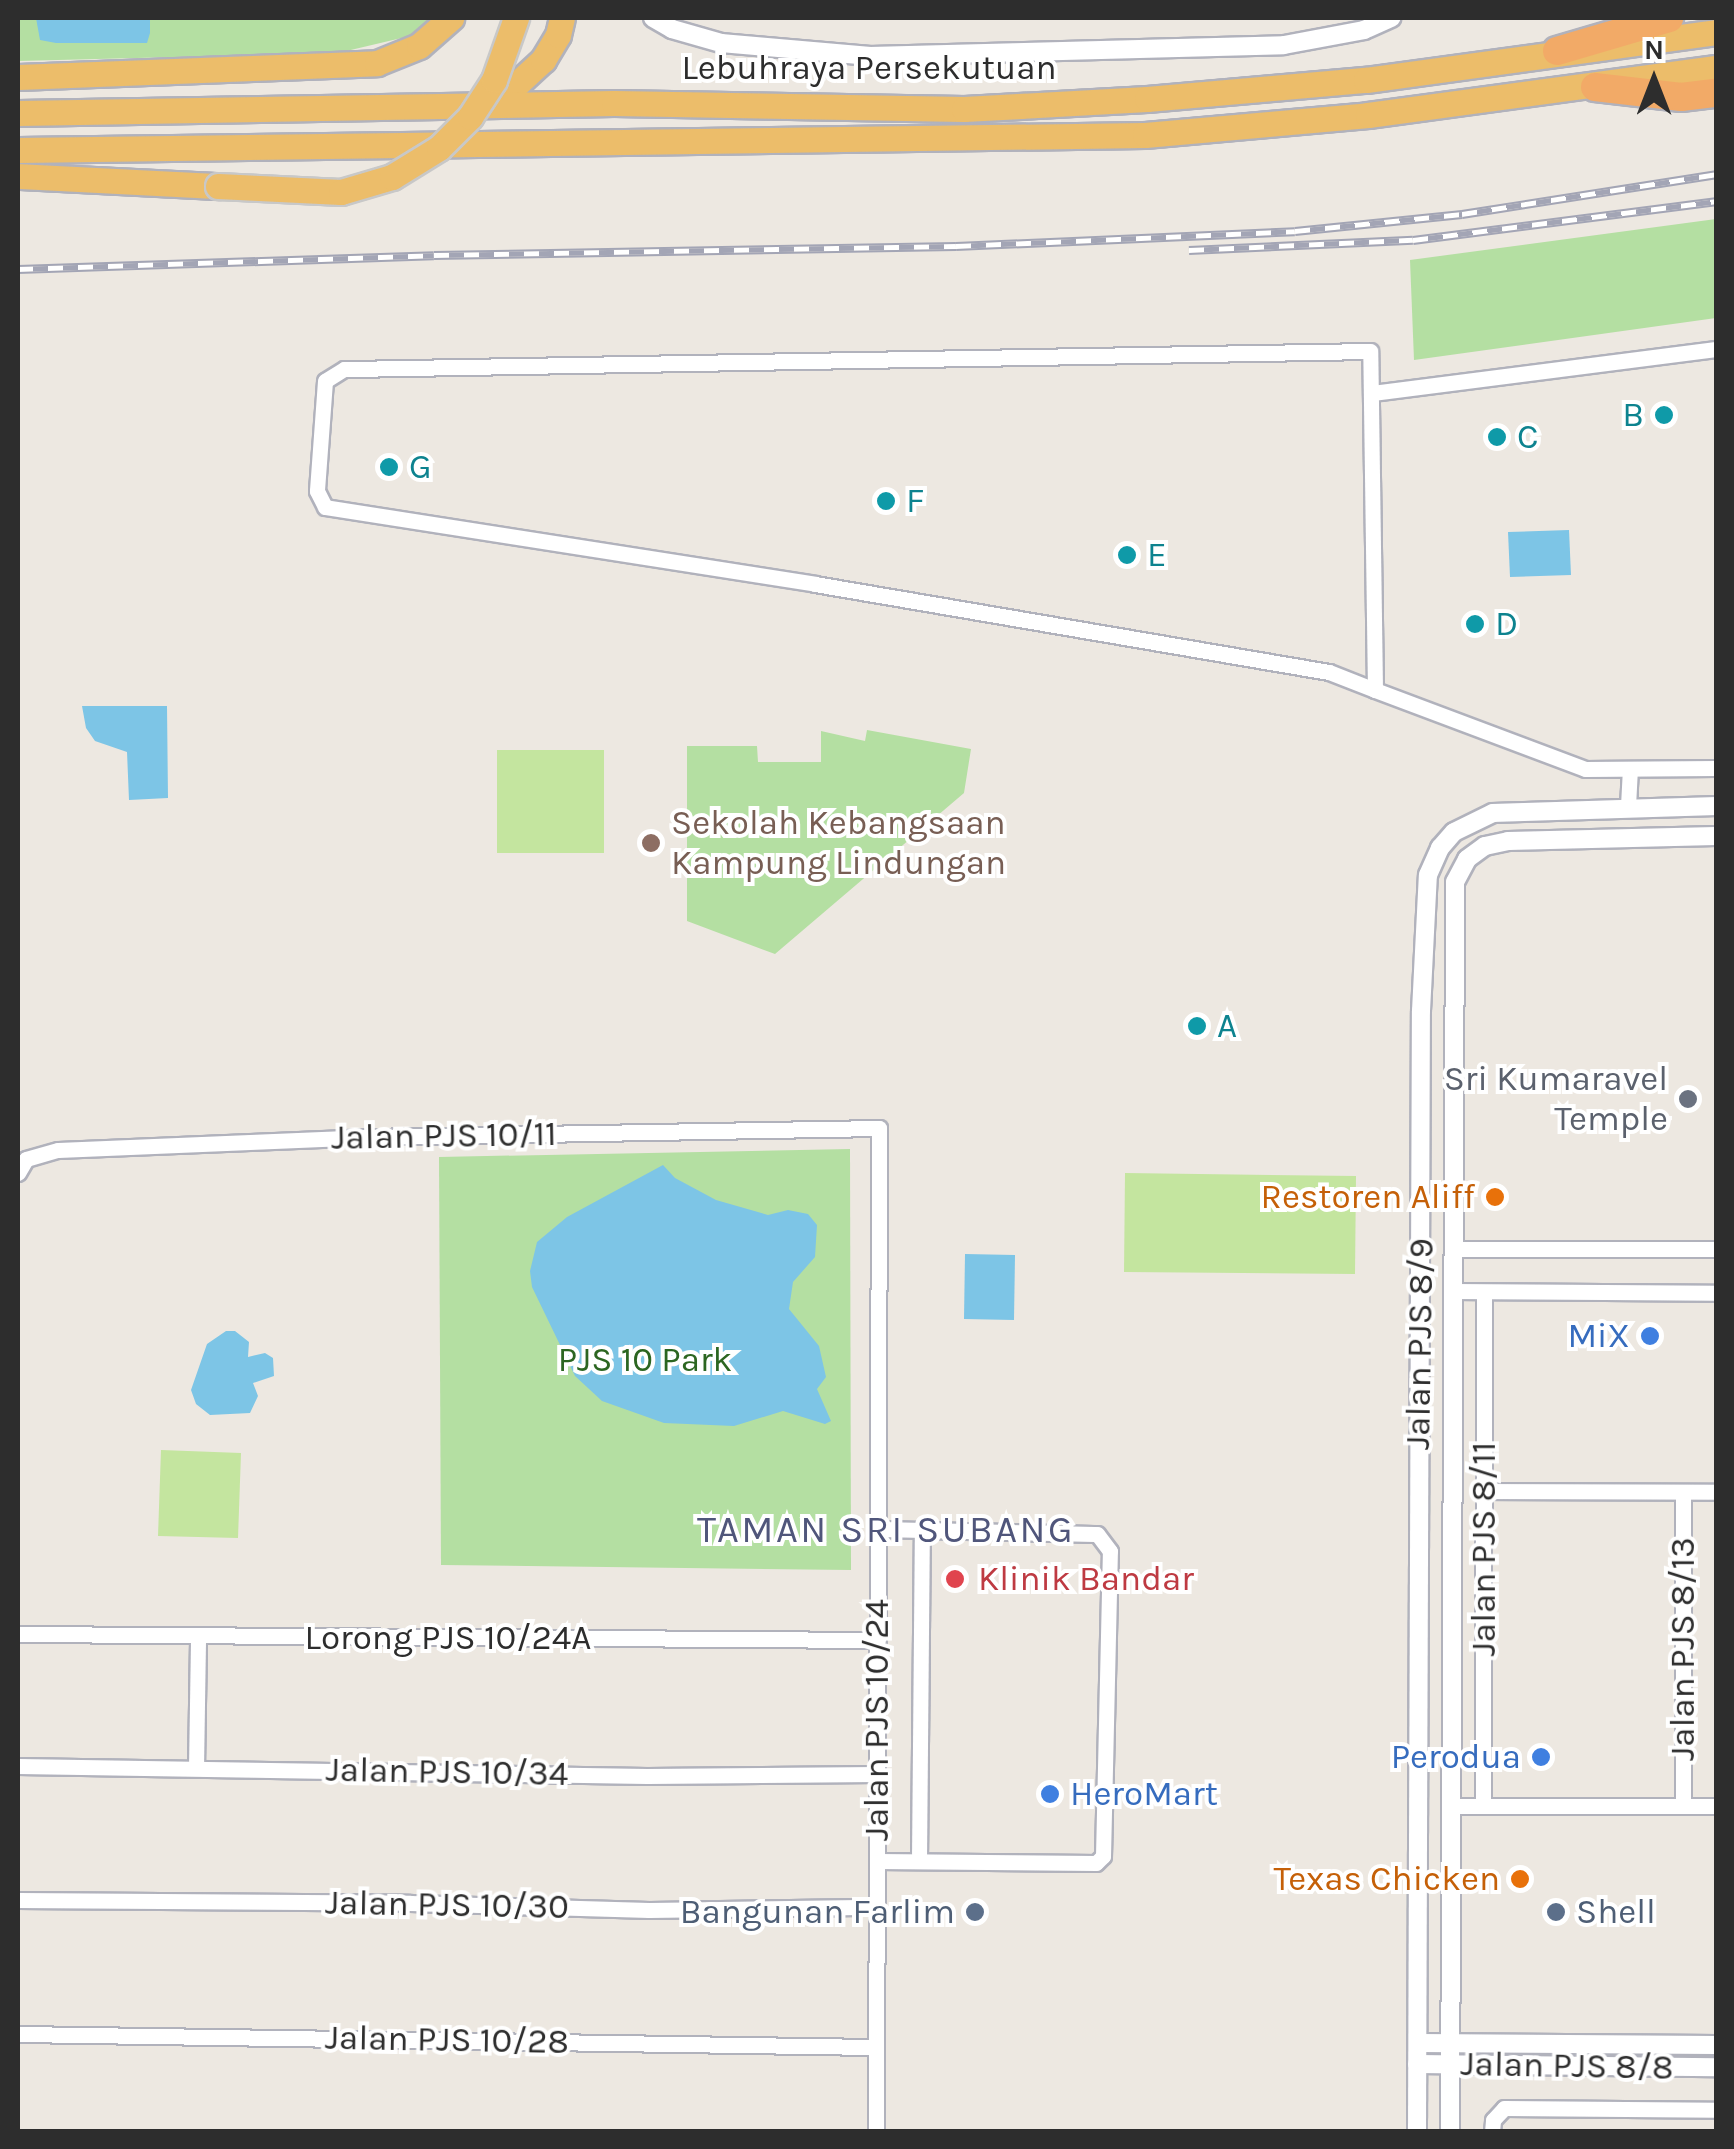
<!DOCTYPE html>
<html>
<head>
<meta charset="utf-8">
<style>
	body { margin:0 }
	#map { position:relative; width:1734px; height:2149px; overflow:hidden; background:#ede8e1; font-family:Karla,sans-serif }
	div>[style] { position:absolute }
	.green>* { inset:0; background:#b4dfa2 }
	.pitch>* { inset:0; background:#c4e59f }
	.water>* { inset:0; background:#7dc5e6 }
	.roads { filter:drop-shadow(2px 0 #b1b2bc) drop-shadow(-2px 0 #b1b2bc) drop-shadow(0 2px #b1b2bc) drop-shadow(0 -2px #b1b2bc) }
	.minor>* { height:15px; margin:-7.5px; padding:0 7.5px; transform-origin:7.5px; border-radius:7.5px; background:#fff }
	.tertiary>* { height:18px; margin:-9px; padding:0 9px; transform-origin:9px; border-radius:9px; background:#fff }
	.trunk>* { height:25px; margin:-12.5px; padding:0 12.5px; transform-origin:12.5px; border-radius:12.5px; background:#ecbd6a }
	.motorway>* { height:28px; margin:-14px; padding:0 14px; transform-origin:14px; border-radius:14px; background:#f2aa67 }
	.rail>* { height:9px; margin-top:-4.5px; transform-origin:0; background:repeating-linear-gradient(90deg,#fff 0 15px,#a3a5b5 0 30px); box-sizing:border-box; border-block:2px solid #a3a5b5 }
	.bridges { filter:drop-shadow(2px 0 #c8c8c8) drop-shadow(-2px 0 #c8c8c8) drop-shadow(0 2px #c8c8c8) drop-shadow(0 -2px #c8c8c8) }
	.trunk-bridge>* { height:25px; margin:-12.5px; padding:0 12.5px; transform-origin:12.5px; border-radius:12.5px; background:#ecbd6a }
	.dots>* { width:28px; height:28px; translate:-50% -50%; box-sizing:border-box; border:5px solid #fff; border-radius:50% }
	span { translate:-50% -50%; white-space:nowrap; text-align:center; line-height:1.15; -webkit-text-stroke:8px #fff; paint-order:stroke }
	.street-label { font-size:35px; color:#2d2d2d }
	.culture-label { font-size:35px; color:#0d838f }
	.right { translate:-100% -50%; text-align:right }
	.left { translate:0 -50%; text-align:left }
	.education-label { font-size:35px; color:#785e54 }
	.worship-label { font-size:35px; color:#5b616d }
	.food-label { font-size:35px; color:#c56008 }
	.shop-label { font-size:35px; color:#366cbe }
	.park-label { font-size:35px; color:#2c6621 }
	.health-label { font-size:35px; color:#be3a42 }
	.service-label { font-size:35px; color:#4e5e75 }
	.neighbourhood-label { font-size:38px; color:#50567b; letter-spacing:2.5px }
	.frame { position:absolute; inset:0; border:20px solid #2d2d2d; pointer-events:none }
	.north { position:absolute; left:1604px; top:30px; width:100px; height:100px; -webkit-text-stroke:8px #fff; paint-order:stroke; rotate:0deg; font-size:28px; font-weight:700; line-height:40px; text-align:center; color:#2d2d2d }
	.north::after { content:''; display:block; margin:auto; width:35px; height:45px; background:#2d2d2d; clip-path:polygon(50% 0,100% 100%,50% 72%,0 100%) }
</style>
</head>
<body>
<div id="map">
	<div class="green">
		<i style="clip-path:polygon(18px 18px,439px 18px,410px 36px,338px 53px,18px 61px)"></i>
		<i style="clip-path:polygon(1716px 219px,1716px 318px,1414px 360px,1410px 260px)"></i>
		<i style="clip-path:polygon(867px 730px,971px 749px,964px 793px,775px 954px,687px 921px,687px 746px,757px 746px,758px 762px,821px 762px,821px 731px,865px 741px)"></i>
		<i style="clip-path:polygon(850px 1149px,851px 1570px,441px 1565px,439px 1157px)"></i>
	</div>
	<div class="pitch">
		<i style="clip-path:polygon(497px 750px,604px 750px,604px 853px,497px 853px)"></i>
		<i style="clip-path:polygon(1125px 1173px,1356px 1176px,1355px 1274px,1124px 1272px)"></i>
		<i style="clip-path:polygon(161px 1450px,241px 1453px,238px 1538px,158px 1536px)"></i>
	</div>
	<div class="water">
		<i style="clip-path:polygon(36px 18px,150px 18px,150px 33px,147px 43px,56px 43px,40px 40px)"></i>
		<i style="clip-path:polygon(1569px 530px,1571px 575px,1510px 577px,1508px 532px)"></i>
		<i style="clip-path:polygon(82px 706px,167px 706px,168px 798px,129px 800px,127px 752px,95px 741px,86px 728px)"></i>
		<i style="clip-path:polygon(663px 1165px,675px 1178px,716px 1200px,768px 1215px,788px 1210px,808px 1214px,817px 1225px,815px 1257px,793px 1282px,789px 1309px,819px 1346px,826px 1377px,817px 1389px,831px 1421px,825px 1424px,783px 1411px,734px 1426px,664px 1423px,602px 1401px,575px 1376px,532px 1287px,530px 1271px,537px 1242px,567px 1217px)"></i>
		<i style="clip-path:polygon(965px 1254px,1015px 1255px,1014px 1320px,964px 1319px)"></i>
		<i style="clip-path:polygon(226px 1331px,235px 1331px,249px 1342px,248px 1357px,265px 1353px,273px 1358px,274px 1376px,253px 1383px,258px 1396px,250px 1413px,210px 1415px,196px 1404px,191px 1390px,207px 1344px)"></i>
	</div>
	<div class="roads">
		<div class="minor">
			<i style="left:1372px;top:393px;width:347px;rotate:-7.3deg"></i>
			<i style="left:1375px;top:690px;width:339px;rotate:-90.8deg"></i>
			<i style="left:1370px;top:351px;width:1026px;rotate:178.99deg"></i>
			<i style="left:344px;top:369px;width:22px;rotate:148deg"></i>
			<i style="left:325px;top:381px;width:110px;rotate:94.2deg"></i>
			<i style="left:317px;top:491px;width:18px;rotate:63deg"></i>
			<i style="left:325px;top:507px;width:496px;rotate:8.9deg"></i>
			<i style="left:815px;top:584px;width:521px;rotate:9.72deg"></i>
			<i style="left:1329px;top:672px;width:49px;rotate:21.4deg"></i>
			<i style="left:1375px;top:690px;width:224px;rotate:20.6deg"></i>
			<i style="left:1585px;top:769px;width:131px;rotate:-0.4deg"></i>
			<i style="left:1628px;top:806px;width:36px;rotate:-87deg"></i>
			<i style="left:18px;top:1173px;width:16px;rotate:-60deg"></i>
			<i style="left:26px;top:1159px;width:33px;rotate:-16deg"></i>
			<i style="left:58px;top:1150px;width:306px;rotate:-2.4deg"></i>
			<i style="left:364px;top:1137px;width:515px;rotate:-1deg"></i>
			<i style="left:879px;top:1128px;width:1004px;rotate:90.17deg"></i>
			<i style="left:1453px;top:1249px;width:263px"></i>
			<i style="left:1453px;top:1291px;width:263px;rotate:0.4deg"></i>
			<i style="left:1484px;top:1491px;width:232px;rotate:0.2deg"></i>
			<i style="left:18px;top:1634px;width:860px;rotate:0.4deg"></i>
			<i style="left:18px;top:1766px;width:629px;rotate:0.91deg"></i>
			<i style="left:647px;top:1776px;width:230px;rotate:-0.5deg"></i>
			<i style="left:196px;top:1768px;width:132px;rotate:-89.1deg"></i>
			<i style="left:1452px;top:1806px;width:264px"></i>
			<i style="left:1483px;top:1806px;width:514px;rotate:-89.89deg"></i>
			<i style="left:1683px;top:1806px;width:314px;rotate:-90deg"></i>
			<i style="left:877px;top:1861px;width:219px;rotate:0.5deg"></i>
			<i style="left:1096px;top:1863px;width:10px;rotate:-45deg"></i>
			<i style="left:1103px;top:1856px;width:305px;rotate:-88.7deg"></i>
			<i style="left:1110px;top:1551px;width:21px;rotate:-127deg"></i>
			<i style="left:1097px;top:1534px;width:219px;rotate:-178.7deg"></i>
			<i style="left:919px;top:1861px;width:331px;rotate:-89.5deg"></i>
			<i style="left:18px;top:1900px;width:392px;rotate:0.4deg"></i>
			<i style="left:410px;top:1903px;width:239px;rotate:1.7deg"></i>
			<i style="left:649px;top:1910px;width:228px;rotate:-0.8deg"></i>
			<i style="left:18px;top:2034px;width:858px;rotate:0.87deg"></i>
			<i style="left:1492px;top:2132px;width:12px;rotate:-85deg"></i>
			<i style="left:1493px;top:2120px;width:16px;rotate:-47deg"></i>
			<i style="left:1504px;top:2108px;width:212px;rotate:0.5deg"></i>
		</div>
		<div class="tertiary">
			<i style="left:653px;top:18px;width:22px;rotate:30deg"></i>
			<i style="left:672px;top:29px;width:51px;rotate:15.9deg"></i>
			<i style="left:721px;top:43px;width:150px;rotate:5deg"></i>
			<i style="left:870px;top:56px;width:414px;rotate:-1.5deg"></i>
			<i style="left:1284px;top:45px;width:81px;rotate:-10.6deg"></i>
			<i style="left:1364px;top:30px;width:30px;rotate:-24deg"></i>
			<i style="left:1418px;top:2043px;width:298px;rotate:0.4deg"></i>
			<i style="left:1417px;top:2064px;width:299px;rotate:0.6deg"></i>
			<i style="left:1417px;top:2132px;width:1121px;rotate:-89.8deg"></i>
			<i style="left:1421px;top:1011px;width:136px;rotate:-87.1deg"></i>
			<i style="left:1428px;top:875px;width:30px;rotate:-66deg"></i>
			<i style="left:1440px;top:848px;width:21px;rotate:-49deg"></i>
			<i style="left:1454px;top:832px;width:43px;rotate:-26deg"></i>
			<i style="left:1493px;top:813px;width:223px;rotate:-1.8deg"></i>
			<i style="left:1450px;top:2132px;width:1250px;rotate:-89.77deg"></i>
			<i style="left:1455px;top:882px;width:26px;rotate:-62deg"></i>
			<i style="left:1467px;top:859px;width:22px;rotate:-36deg"></i>
			<i style="left:1485px;top:846px;width:24px;rotate:-12deg"></i>
			<i style="left:1508px;top:841px;width:208px;rotate:-1.4deg"></i>
		</div>
		<div class="trunk">
			<i style="left:18px;top:77px;width:359px;rotate:-2.2deg"></i>
			<i style="left:377px;top:63px;width:45px;rotate:-22deg"></i>
			<i style="left:419px;top:46px;width:43px;rotate:-41.2deg"></i>
			<i style="left:494px;top:105px;width:67px;rotate:-42.6deg"></i>
			<i style="left:543px;top:60px;width:29px;rotate:-59deg"></i>
			<i style="left:558px;top:35px;width:17px;rotate:-77deg"></i>
			<i style="left:18px;top:113px;width:596px;rotate:-0.96deg"></i>
			<i style="left:614px;top:103px;width:350px;rotate:1deg"></i>
			<i style="left:964px;top:109px;width:183px;rotate:-3.1deg"></i>
			<i style="left:1147px;top:99px;width:220px;rotate:-5deg"></i>
			<i style="left:1366px;top:80px;width:353px;rotate:-7.8deg"></i>
			<i style="left:18px;top:150px;width:1127px;rotate:-0.76deg"></i>
			<i style="left:1145px;top:135px;width:224px;rotate:-5.1deg"></i>
			<i style="left:1368px;top:115px;width:351px;rotate:-7.7deg"></i>
			<i style="left:18px;top:176px;width:200px;rotate:2.9deg"></i>
		</div>
		<div class="motorway">
			<i style="left:1557px;top:51px;width:117px;rotate:-16.4deg"></i>
			<i style="left:1595px;top:87px;width:87px;rotate:6.6deg"></i>
			<i style="left:1681px;top:97px;width:35px;rotate:-7deg"></i>
		</div>
	</div>
	<div class="rail">
		<i style="left:1189px;top:250px;width:224px;rotate:-2.6deg"></i>
		<i style="left:1413px;top:240px;width:305px;rotate:-7.3deg"></i>
		<i style="left:18px;top:269px;width:416px;rotate:-1.9deg"></i>
		<i style="left:434px;top:255px;width:522px;rotate:-0.99deg"></i>
		<i style="left:956px;top:246px;width:339px;rotate:-2.5deg"></i>
		<i style="left:1295px;top:231px;width:168px;rotate:-5.8deg"></i>
		<i style="left:1462px;top:214px;width:257px;rotate:-8.9deg"></i>
	</div>
	<div class="bridges">
		<div class="trunk-bridge">
			<i style="left:218px;top:186px;width:123px;rotate:2.8deg"></i>
			<i style="left:341px;top:192px;width:53px;rotate:-16.4deg"></i>
			<i style="left:392px;top:177px;width:55px;rotate:-31.7deg"></i>
			<i style="left:439px;top:148px;width:44px;rotate:-45deg"></i>
			<i style="left:470px;top:117px;width:44px;rotate:-57deg"></i>
			<i style="left:494px;top:80px;width:66px;rotate:-70.5deg"></i>
		</div>
	</div>
	<div class="dots">
		<i style="left:1664px;top:415px;background:#0f9aa8"></i>
		<i style="left:1497px;top:437px;background:#0f9aa8"></i>
		<i style="left:389px;top:467px;background:#0f9aa8"></i>
		<i style="left:886px;top:501px;background:#0f9aa8"></i>
		<i style="left:1127px;top:555px;background:#0f9aa8"></i>
		<i style="left:1475px;top:624px;background:#0f9aa8"></i>
		<i style="left:651px;top:843px;background:#8d6e63"></i>
		<i style="left:1197px;top:1026px;background:#0f9aa8"></i>
		<i style="left:1688px;top:1099px;background:#6b7280"></i>
		<i style="left:1495px;top:1197px;background:#e8710a"></i>
		<i style="left:1650px;top:1336px;background:#3f7fe0"></i>
		<i style="left:955px;top:1579px;background:#e0444e"></i>
		<i style="left:1541px;top:1757px;background:#3f7fe0"></i>
		<i style="left:1050px;top:1794px;background:#3f7fe0"></i>
		<i style="left:1520px;top:1879px;background:#e8710a"></i>
		<i style="left:975px;top:1912px;background:#5c6f8a"></i>
		<i style="left:1556px;top:1912px;background:#5c6f8a"></i>
	</div>
	<div class="street-label">
		<span style="left:869px;top:68px">Lebuhraya Persekutuan</span>
		<span style="left:444px;top:1136px;rotate:-1deg">Jalan PJS 10/11</span>
		<span style="left:1420px;top:1344px;rotate:-89deg">Jalan PJS 8/9</span>
		<span style="left:1484px;top:1549px;rotate:-90deg">Jalan PJS 8/11</span>
		<span style="left:448px;top:1638px">Lorong PJS 10/24A</span>
		<span style="left:1683px;top:1649px;rotate:-90deg">Jalan PJS 8/13</span>
		<span style="left:877px;top:1720px;rotate:-90deg">Jalan PJS 10/24</span>
		<span style="left:447px;top:1772px;rotate:1deg">Jalan PJS 10/34</span>
		<span style="left:447px;top:1905px;rotate:1deg">Jalan PJS 10/30</span>
		<span style="left:447px;top:2040px;rotate:1deg">Jalan PJS 10/28</span>
		<span style="left:1567px;top:2066px;rotate:1deg">Jalan PJS 8/8</span>
	</div>
	<div class="culture-label">
		<span class="right" style="left:1644px;top:415px">B</span>
		<span class="left" style="left:1517px;top:437px">C</span>
		<span class="left" style="left:409px;top:467px">G</span>
		<span class="left" style="left:906px;top:501px">F</span>
		<span class="left" style="left:1147px;top:555px">E</span>
		<span class="left" style="left:1495px;top:624px">D</span>
		<span class="left" style="left:1217px;top:1026px">A</span>
	</div>
	<div class="education-label">
		<span class="left" style="left:671px;top:843px">Sekolah Kebangsaan<br>Kampung Lindungan</span>
	</div>
	<div class="worship-label">
		<span class="right" style="left:1668px;top:1099px">Sri Kumaravel<br>Temple</span>
	</div>
	<div class="food-label">
		<span class="right" style="left:1475px;top:1197px">Restoren Aliff</span>
		<span class="right" style="left:1500px;top:1879px">Texas Chicken</span>
	</div>
	<div class="shop-label">
		<span class="right" style="left:1630px;top:1336px">MiX</span>
		<span class="right" style="left:1521px;top:1757px">Perodua</span>
		<span class="left" style="left:1070px;top:1794px">HeroMart</span>
	</div>
	<div class="park-label">
		<span style="left:645px;top:1360px">PJS 10 Park</span>
	</div>
	<div class="health-label">
		<span class="left" style="left:978px;top:1579px">Klinik Bandar</span>
	</div>
	<div class="service-label">
		<span class="right" style="left:955px;top:1912px">Bangunan Farlim</span>
		<span class="left" style="left:1576px;top:1912px">Shell</span>
	</div>
	<div class="neighbourhood-label">
		<span style="left:886px;top:1530px">TAMAN SRI SUBANG</span>
	</div>
	<div class="frame"></div>
	<div class="north">N</div>
</div>
</body>
</html>
